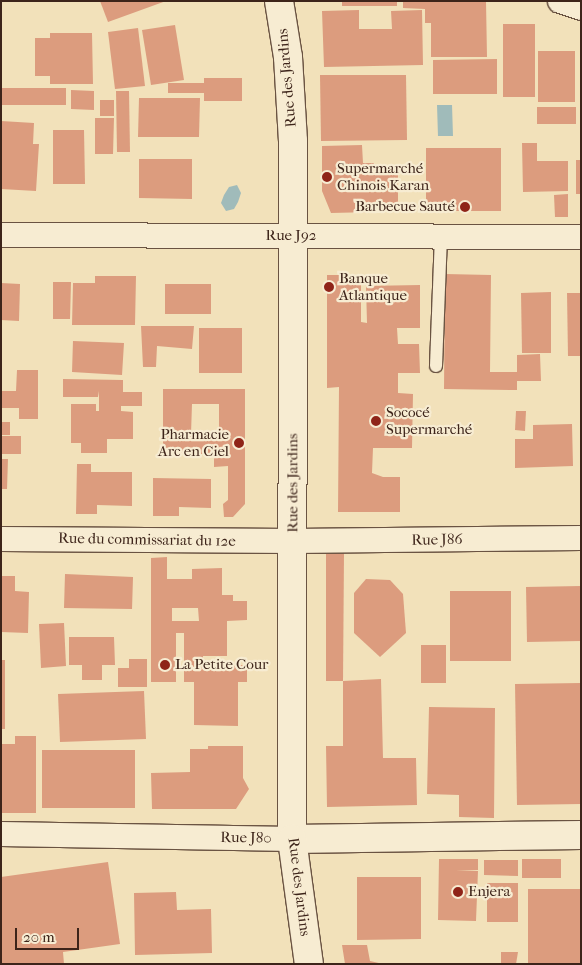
<!DOCTYPE html>
<html>
<head>
<meta charset="utf-8">
<style>
	body { margin:0 }
	#map { position:relative; width:582px; height:965px; overflow:hidden; background:#f2e1ba; font-family:"IM FELL French Canon",serif }
	div>[style] { position:absolute }
	.water>* { inset:0; background:#a0bbba }
	.building>* { inset:0; background:#dc9c7e }
	.roads { filter:drop-shadow(1px 0 #6a5342) drop-shadow(-1px 0 #6a5342) drop-shadow(0 1px #6a5342) drop-shadow(0 -1px #6a5342) }
	.service>* { height:12px; margin:-6px; padding:0 6px; transform-origin:6px; border-radius:6px; background:#f7ecd2 }
	.minor>* { height:24px; margin:-12px; padding:0 12px; transform-origin:12px; border-radius:12px; background:#f7ecd2 }
	.tertiary>* { height:28px; margin:-14px; padding:0 14px; transform-origin:14px; border-radius:14px; background:#f7ecd2 }
	.secondary>* { height:28px; margin:-14px; padding:0 14px; transform-origin:14px; border-radius:14px; background:#f7ecd2 }
	.dots>* { width:14px; height:14px; translate:-50% -50%; box-sizing:border-box; border:2px solid #f7ecd2; border-radius:50% }
	span { translate:-50% -50%; white-space:nowrap; text-align:center; line-height:1.15; -webkit-text-stroke:4.5px #f7ecd2; paint-order:stroke }
	.street-label { font-size:15px; color:#3d241a }
	.poi-label { font-size:15px; color:#3d241a }
	.left { translate:0 -50%; text-align:left }
	.right { translate:-100% -50%; text-align:right }
	.frame { position:absolute; inset:0; border:2px solid #3d241a; pointer-events:none }
	.scale { position:absolute; left:15px; top:928px; width:64px; height:22px; box-sizing:border-box; border:2px solid #3d241a; border-top:0; padding-left:6px; font-size:15px; line-height:18px; white-space:nowrap; color:#3d241a; -webkit-text-stroke:4px #f7ecd2; paint-order:stroke }
</style>
</head>
<body>
<div id="map">
	<div class="water">
		<i style="clip-path:polygon(437px 105px,452px 105px,453px 136px,438px 136px)"></i>
		<i style="clip-path:polygon(237px 185px,241px 193px,238px 202px,234px 209px,226px 211px,221px 203px,224px 195px,229px 187px)"></i>
	</div>
	<div class="building">
		<i style="clip-path:polygon(100px 1px,166px 1px,108px 22px)"></i>
		<i style="clip-path:polygon(342px 1px,397px 1px,397px 6px,342px 6px)"></i>
		<i style="clip-path:polygon(403px 1px,486px 1px,487px 57px,431px 57px,431px 23px,425px 23px,425px 9px,403px 8px)"></i>
		<i style="clip-path:polygon(359px 10px,359px 29px,392px 29px,391px 11px,422px 10px,423px 65px,324px 67px,322px 11px)"></i>
		<i style="clip-path:polygon(503px 24px,535px 24px,535px 97px,503px 97px)"></i>
		<i style="clip-path:polygon(175px 25px,184px 80px,151px 85px,142px 30px)"></i>
		<i style="clip-path:polygon(138px 28px,145px 86px,115px 89px,108px 32px)"></i>
		<i style="clip-path:polygon(50px 33px,92px 33px,93px 84px,50px 84px,50px 76px,35px 76px,35px 38px,50px 38px)"></i>
		<i style="clip-path:polygon(538px 51px,575px 51px,575px 102px,538px 102px)"></i>
		<i style="clip-path:polygon(497px 59px,497px 94px,433px 94px,433px 60px)"></i>
		<i style="clip-path:polygon(320px 75px,406px 75px,407px 140px,321px 141px)"></i>
		<i style="clip-path:polygon(204px 78px,242px 78px,242px 101px,204px 101px,204px 93px,168px 93px,168px 83px,204px 83px)"></i>
		<i style="clip-path:polygon(1px 88px,66px 88px,66px 105px,1px 105px)"></i>
		<i style="clip-path:polygon(71px 90px,94px 91px,94px 110px,71px 109px)"></i>
		<i style="clip-path:polygon(116px 91px,129px 91px,130px 152px,117px 152px)"></i>
		<i style="clip-path:polygon(139px 98px,200px 98px,199px 137px,138px 137px)"></i>
		<i style="clip-path:polygon(100px 100px,114px 100px,114px 116px,100px 116px)"></i>
		<i style="clip-path:polygon(537px 107px,576px 107px,576px 124px,537px 124px)"></i>
		<i style="clip-path:polygon(95px 118px,114px 118px,113px 154px,95px 154px)"></i>
		<i style="clip-path:polygon(1px 121px,34px 123px,33px 144px,39px 144px,36px 191px,1px 189px)"></i>
		<i style="clip-path:polygon(53px 130px,84px 130px,85px 184px,53px 184px)"></i>
		<i style="clip-path:polygon(522px 143px,537px 143px,537px 161px,568px 161px,568px 191px,523px 192px)"></i>
		<i style="clip-path:polygon(362px 145px,363px 163px,374px 163px,374px 173px,398px 172px,398px 205px,372px 206px,372px 212px,331px 213px,322px 191px,322px 146px)"></i>
		<i style="clip-path:polygon(426px 148px,501px 148px,501px 211px,426px 211px)"></i>
		<i style="clip-path:polygon(139px 159px,192px 159px,192px 199px,139px 198px)"></i>
		<i style="clip-path:polygon(576px 160px,581px 160px,581px 194px,576px 194px)"></i>
		<i style="clip-path:polygon(568px 194px,568px 217px,555px 217px,554px 195px)"></i>
		<i style="clip-path:polygon(445px 274px,491px 275px,490px 372px,517px 372px,517px 355px,540px 354px,541px 381px,517px 381px,517px 390px,444px 389px)"></i>
		<i style="clip-path:polygon(327px 275px,361px 275px,361px 322px,367px 323px,366px 286px,420px 285px,420px 328px,397px 328px,398px 344px,419px 344px,420px 373px,398px 373px,398px 393px,413px 394px,412px 448px,373px 448px,372px 473px,383px 477px,400px 477px,400px 512px,338px 512px,339px 387px,327px 388px)"></i>
		<i style="clip-path:polygon(95px 276px,136px 276px,135px 325px,72px 325px,73px 283px,95px 283px)"></i>
		<i style="clip-path:polygon(53px 282px,71px 282px,70px 319px,53px 319px)"></i>
		<i style="clip-path:polygon(1px 283px,20px 284px,19px 321px,1px 320px)"></i>
		<i style="clip-path:polygon(165px 284px,211px 284px,211px 314px,165px 314px)"></i>
		<i style="clip-path:polygon(551px 292px,551px 353px,522px 353px,521px 293px)"></i>
		<i style="clip-path:polygon(567px 293px,581px 293px,581px 356px,568px 356px)"></i>
		<i style="clip-path:polygon(141px 326px,194px 326px,192px 349px,157px 346px,156px 367px,143px 367px)"></i>
		<i style="clip-path:polygon(199px 328px,242px 328px,242px 373px,199px 373px)"></i>
		<i style="clip-path:polygon(73px 341px,124px 343px,122px 375px,72px 372px)"></i>
		<i style="clip-path:polygon(17px 370px,38px 370px,38px 419px,19px 419px,19px 408px,1px 408px,1px 391px,16px 391px)"></i>
		<i style="clip-path:polygon(63px 379px,123px 380px,123px 392px,142px 392px,142px 406px,121px 406px,121px 411px,133px 412px,133px 439px,107px 439px,107px 453px,81px 453px,81px 443px,71px 443px,71px 404px,96px 404px,96px 411px,99px 411px,99px 391px,98px 397px,63px 397px)"></i>
		<i style="clip-path:polygon(evenodd,163px 389px,245px 389px,245px 504px,233px 517px,224px 517px,223px 504px,228px 500px,228px 466px,214px 467px,214px 454px,163px 454px,163px 389px,192px 404px,219px 404px,219px 434px,191px 434px,192px 404px)"></i>
		<i style="clip-path:polygon(516px 411px,526px 411px,525px 431px,515px 430px)"></i>
		<i style="clip-path:polygon(1px 422px,10px 422px,10px 435px,1px 435px)"></i>
		<i style="clip-path:polygon(572px 424px,573px 466px,515px 468px,515px 439px,533px 439px,533px 425px)"></i>
		<i style="clip-path:polygon(1px 436px,21px 436px,21px 454px,1px 454px)"></i>
		<i style="clip-path:polygon(1px 459px,8px 459px,7px 489px,1px 489px)"></i>
		<i style="clip-path:polygon(77px 464px,91px 464px,91px 472px,132px 472px,132px 506px,97px 505px,97px 514px,76px 514px)"></i>
		<i style="clip-path:polygon(153px 478px,211px 479px,211px 508px,179px 507px,179px 516px,153px 516px)"></i>
		<i style="clip-path:polygon(326px 553px,344px 553px,343px 681px,326px 681px)"></i>
		<i style="clip-path:polygon(evenodd,167px 557px,167px 579px,192px 579px,192px 569px,222px 568px,222px 595px,233px 595px,233px 601px,247px 601px,247px 620px,227px 621px,227px 656px,203px 656px,203px 666px,247px 665px,247px 682px,238px 682px,238px 726px,194px 725px,194px 682px,184px 682px,184px 633px,176px 633px,176px 682px,151px 682px,151px 558px,167px 557px,172px 608px,198px 608px,199px 621px,172px 621px,172px 608px)"></i>
		<i style="clip-path:polygon(65px 574px,133px 577px,132px 609px,64px 608px)"></i>
		<i style="clip-path:polygon(1px 576px,15px 576px,15px 591px,29px 592px,28px 633px,1px 632px)"></i>
		<i style="clip-path:polygon(366px 579px,390px 580px,403px 594px,406px 633px,380px 657px,354px 633px,354px 593px)"></i>
		<i style="clip-path:polygon(581px 586px,581px 641px,527px 642px,526px 587px)"></i>
		<i style="clip-path:polygon(450px 591px,511px 591px,511px 661px,450px 661px)"></i>
		<i style="clip-path:polygon(64px 623px,66px 666px,41px 668px,39px 624px)"></i>
		<i style="clip-path:polygon(69px 637px,114px 637px,115px 665px,102px 665px,102px 680px,82px 680px,82px 665px,69px 665px)"></i>
		<i style="clip-path:polygon(421px 645px,446px 645px,446px 683px,421px 683px)"></i>
		<i style="clip-path:polygon(129px 659px,147px 659px,147px 687px,118px 687px,118px 668px,129px 668px)"></i>
		<i style="clip-path:polygon(1px 660px,5px 660px,5px 729px,1px 729px)"></i>
		<i style="clip-path:polygon(381px 679px,383px 758px,416px 758px,417px 805px,327px 807px,326px 746px,343px 746px,343px 681px)"></i>
		<i style="clip-path:polygon(581px 683px,581px 804px,517px 805px,515px 684px)"></i>
		<i style="clip-path:polygon(144px 691px,146px 739px,60px 742px,58px 694px)"></i>
		<i style="clip-path:polygon(429px 707px,495px 708px,494px 818px,459px 817px,459px 795px,427px 794px)"></i>
		<i style="clip-path:polygon(15px 736px,36px 736px,36px 813px,1px 813px,1px 744px,15px 744px)"></i>
		<i style="clip-path:polygon(208px 746px,243px 746px,243px 778px,249px 789px,236px 809px,152px 809px,151px 773px,190px 772px,190px 749px,208px 749px)"></i>
		<i style="clip-path:polygon(42px 750px,135px 750px,135px 808px,42px 808px)"></i>
		<i style="clip-path:polygon(439px 859px,478px 859px,478px 870px,456px 870px,478px 871px,476px 921px,438px 920px)"></i>
		<i style="clip-path:polygon(522px 859px,561px 859px,561px 878px,522px 878px)"></i>
		<i style="clip-path:polygon(484px 860px,518px 860px,518px 876px,484px 875px)"></i>
		<i style="clip-path:polygon(108px 862px,120px 944px,63px 952px,64px 964px,1px 964px,1px 877px)"></i>
		<i style="clip-path:polygon(357px 877px,421px 877px,421px 939px,357px 940px)"></i>
		<i style="clip-path:polygon(487px 883px,518px 883px,518px 922px,487px 922px)"></i>
		<i style="clip-path:polygon(528px 889px,581px 889px,581px 964px,528px 964px)"></i>
		<i style="clip-path:polygon(176px 892px,177px 910px,211px 909px,212px 953px,135px 955px,134px 893px)"></i>
		<i style="clip-path:polygon(342px 945px,367px 945px,370px 961px,383px 964px,345px 964px)"></i>
		<i style="clip-path:polygon(501px 952px,518px 952px,516px 964px,501px 964px)"></i>
	</div>
	<div class="roads">
		<div class="service">
			<i style="left:436px;top:366px;width:129px;rotate:-87.8deg"></i>
		</div>
		<div class="minor">
			<i style="left:560px;top:1px;width:22px;rotate:18deg"></i>
			<i style="left:1px;top:235px;width:580px;rotate:0.2deg"></i>
			<i style="left:1px;top:539px;width:292px;rotate:0.4deg"></i>
			<i style="left:293px;top:541px;width:288px;rotate:-0.6deg"></i>
			<i style="left:1px;top:834px;width:291px;rotate:1deg"></i>
		</div>
		<div class="tertiary">
			<i style="left:292px;top:839px;width:289px;rotate:-0.8deg"></i>
		</div>
		<div class="secondary">
			<i style="left:279px;top:1px;width:57px;rotate:80.9deg"></i>
			<i style="left:288px;top:57px;width:84px;rotate:86.6deg"></i>
			<i style="left:293px;top:141px;width:698px;rotate:90.08deg"></i>
			<i style="left:292px;top:839px;width:126px;rotate:82.3deg"></i>
		</div>
	</div>
	<div class="dots">
		<i style="left:327px;top:177px;background:#8f2418"></i>
		<i style="left:465px;top:207px;background:#8f2418"></i>
		<i style="left:329px;top:287px;background:#8f2418"></i>
		<i style="left:376px;top:421px;background:#8f2418"></i>
		<i style="left:239px;top:443px;background:#8f2418"></i>
		<i style="left:165px;top:665px;background:#8f2418"></i>
		<i style="left:458px;top:892px;background:#8f2418"></i>
	</div>
	<div class="street-label">
		<span style="left:287px;top:78px;rotate:-95deg">Rue des Jardins</span>
		<span style="left:291px;top:236px">Rue J92</span>
		<span style="left:293px;top:483px;rotate:-90deg">Rue des Jardins</span>
		<span style="left:147px;top:540px;rotate:1deg">Rue du commissariat du 12e</span>
		<span style="left:437px;top:540px;rotate:-1deg">Rue J86</span>
		<span style="left:246px;top:838px;rotate:1deg">Rue J80</span>
		<span style="left:299px;top:887px;rotate:83deg">Rue des Jardins</span>
	</div>
	<div class="poi-label">
		<span class="left" style="left:337px;top:177px">Supermarché<br>Chinois Karan</span>
		<span class="right" style="left:455px;top:207px">Barbecue Sauté</span>
		<span class="left" style="left:339px;top:287px">Banque<br>Atlantique</span>
		<span class="left" style="left:386px;top:421px">Sococé<br>Supermarché</span>
		<span class="right" style="left:229px;top:443px">Pharmacie<br>Arc en Ciel</span>
		<span class="left" style="left:175px;top:665px">La Petite Cour</span>
		<span class="left" style="left:468px;top:892px">Enjera</span>
	</div>
	<div class="frame"></div>
	<div class="scale">20 m</div>
</div>
</body>
</html>
